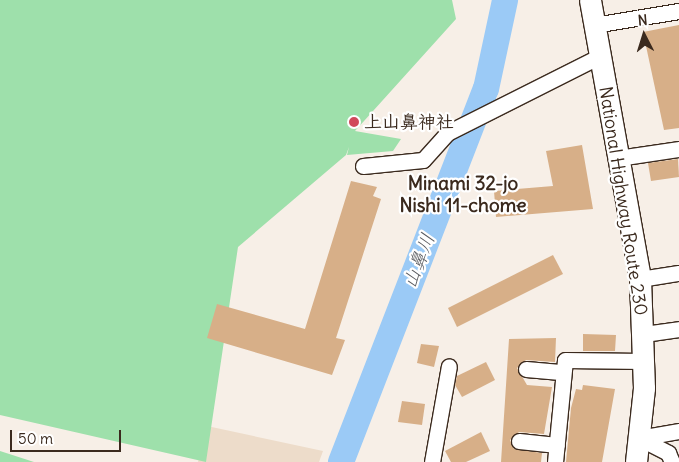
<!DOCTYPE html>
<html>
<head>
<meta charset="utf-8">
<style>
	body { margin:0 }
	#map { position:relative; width:679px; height:462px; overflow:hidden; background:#f7efe7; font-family:Delius,"Klee One",sans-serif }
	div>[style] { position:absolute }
	.built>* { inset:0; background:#eddcca }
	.green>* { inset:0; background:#9ee0ab }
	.river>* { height:26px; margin:-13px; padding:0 13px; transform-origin:13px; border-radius:13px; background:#9bcaf6 }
	.building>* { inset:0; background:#d7af88 }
	.roads { filter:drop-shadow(1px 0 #3b2a1e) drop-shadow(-1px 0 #3b2a1e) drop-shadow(0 1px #3b2a1e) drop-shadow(0 -1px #3b2a1e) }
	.minor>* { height:15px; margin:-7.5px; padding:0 7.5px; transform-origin:7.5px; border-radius:7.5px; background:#fff }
	.highway>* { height:21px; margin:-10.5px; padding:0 10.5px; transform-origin:10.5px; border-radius:10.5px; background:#fff }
	.dots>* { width:14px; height:14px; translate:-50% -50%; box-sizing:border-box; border:2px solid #fff; border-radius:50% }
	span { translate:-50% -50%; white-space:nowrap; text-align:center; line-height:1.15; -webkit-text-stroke:4.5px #fff; paint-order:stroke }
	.poi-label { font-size:18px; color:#3b2a1e; font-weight:700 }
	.left { translate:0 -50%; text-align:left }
	.street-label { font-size:18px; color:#3b2a1e }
	.neighbourhood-label { font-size:19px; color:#3b2a1e; font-weight:700 }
	.water-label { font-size:19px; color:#585a5f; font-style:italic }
	.north { position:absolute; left:619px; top:10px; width:50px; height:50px; -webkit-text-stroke:4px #fff; paint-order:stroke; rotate:355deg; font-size:14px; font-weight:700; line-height:20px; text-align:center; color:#3b2a1e }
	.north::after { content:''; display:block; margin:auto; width:18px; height:22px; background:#3b2a1e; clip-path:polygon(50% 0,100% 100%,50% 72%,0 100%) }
	.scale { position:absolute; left:10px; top:430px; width:111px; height:22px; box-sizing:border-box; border:2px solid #3b2a1e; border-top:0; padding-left:6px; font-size:15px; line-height:18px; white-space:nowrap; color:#3b2a1e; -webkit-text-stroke:4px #fff; paint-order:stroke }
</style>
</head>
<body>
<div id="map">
	<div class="built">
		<i style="clip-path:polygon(207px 426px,323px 451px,319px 462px,198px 462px)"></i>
	</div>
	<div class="green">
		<i style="clip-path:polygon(0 0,452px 0,456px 19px,355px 131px,401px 139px,393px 151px,347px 155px,349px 147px,346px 155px,238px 247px,206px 462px,0 415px)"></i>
		<i style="clip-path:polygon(0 451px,34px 462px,0 462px)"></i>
	</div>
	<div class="river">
		<i style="left:341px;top:462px;width:400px;rotate:-68.8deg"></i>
		<i style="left:486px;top:89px;width:91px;rotate:-77.9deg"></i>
	</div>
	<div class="building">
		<i style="clip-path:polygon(679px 25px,679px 128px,664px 130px,643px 32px)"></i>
		<i style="clip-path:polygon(582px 145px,593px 209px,496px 217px,494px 191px,553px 186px,546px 151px)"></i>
		<i style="clip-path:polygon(678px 159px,679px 177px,651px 181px,648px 163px)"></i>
		<i style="clip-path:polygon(351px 181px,377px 187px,373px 196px,381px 199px,336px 338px,345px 340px,332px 375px,207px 338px,217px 304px,305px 329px)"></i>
		<i style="clip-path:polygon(553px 255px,563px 274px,457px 327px,448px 308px)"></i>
		<i style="clip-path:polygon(583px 334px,616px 335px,615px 351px,583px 351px)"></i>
		<i style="clip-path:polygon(556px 338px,555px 362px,526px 360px,517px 368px,527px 385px,552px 387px,544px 434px,519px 432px,510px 440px,514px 449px,542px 453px,541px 462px,501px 462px,509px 339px)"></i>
		<i style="clip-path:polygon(421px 344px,439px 346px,434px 367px,417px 363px)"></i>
		<i style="clip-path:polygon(486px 362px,495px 380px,462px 397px,455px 385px,457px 376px)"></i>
		<i style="clip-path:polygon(583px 385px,615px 389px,602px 462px,566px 462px,571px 408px,576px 389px,582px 390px)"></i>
		<i style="clip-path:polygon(402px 401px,425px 404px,422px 425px,398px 422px)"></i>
		<i style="clip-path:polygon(481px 432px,490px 451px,466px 462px,451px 462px,445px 451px)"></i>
	</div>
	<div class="roads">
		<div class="minor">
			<i style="left:594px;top:25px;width:86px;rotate:-9.4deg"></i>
			<i style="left:618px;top:158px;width:62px;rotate:-8.4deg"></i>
			<i style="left:363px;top:166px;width:60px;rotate:-5.7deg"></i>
			<i style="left:423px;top:160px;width:36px;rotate:-48deg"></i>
			<i style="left:447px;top:133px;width:171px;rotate:-26.7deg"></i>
			<i style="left:640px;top:279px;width:39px;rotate:-9deg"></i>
			<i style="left:644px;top:334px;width:35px;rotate:-8deg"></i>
			<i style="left:526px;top:369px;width:37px;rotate:5deg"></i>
			<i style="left:639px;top:438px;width:33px;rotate:27deg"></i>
			<i style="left:668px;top:453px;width:10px;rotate:66deg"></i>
			<i style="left:639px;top:438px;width:41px;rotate:-9.9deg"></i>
			<i style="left:519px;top:441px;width:38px;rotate:6deg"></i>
			<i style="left:432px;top:462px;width:97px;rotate:-80deg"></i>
			<i style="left:555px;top:462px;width:102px;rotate:-84.4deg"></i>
			<i style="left:565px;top:360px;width:79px;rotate:0.7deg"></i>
		</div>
		<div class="highway">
			<i style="left:590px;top:0;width:283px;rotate:79.8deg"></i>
			<i style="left:640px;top:279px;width:109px;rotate:87.9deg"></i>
			<i style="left:644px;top:388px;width:74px;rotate:96.2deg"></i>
		</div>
	</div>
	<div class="dots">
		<i style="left:354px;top:122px;background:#d1495b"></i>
	</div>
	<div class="poi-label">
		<span class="left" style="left:364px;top:122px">上山鼻神社</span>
	</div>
	<div class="street-label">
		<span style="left:623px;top:201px;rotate:81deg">National Highway Route 230</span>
	</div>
	<div class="neighbourhood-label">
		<span style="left:463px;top:195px">Minami 32-jo<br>Nishi 11-chome</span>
	</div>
	<div class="water-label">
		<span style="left:419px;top:261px;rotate:-69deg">山鼻川</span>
	</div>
	<div class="north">N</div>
	<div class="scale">50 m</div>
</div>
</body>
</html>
